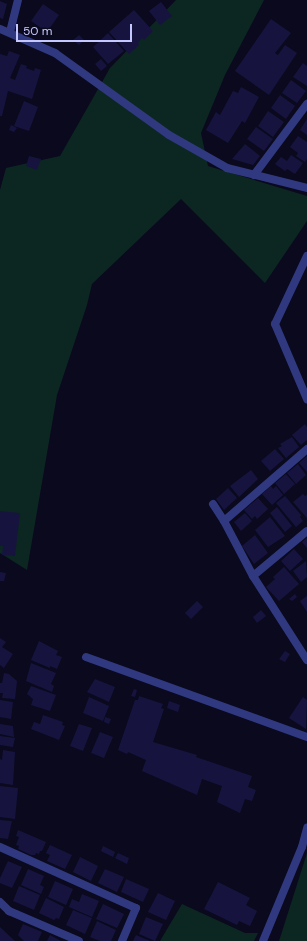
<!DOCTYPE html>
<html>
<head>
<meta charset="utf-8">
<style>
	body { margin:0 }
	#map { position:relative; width:307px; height:941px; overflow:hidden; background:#0a091d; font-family:"DM Sans",sans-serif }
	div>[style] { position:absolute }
	.green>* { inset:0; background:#0c2722 }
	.building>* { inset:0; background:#16143f }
	.minor>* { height:8px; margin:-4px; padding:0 4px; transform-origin:4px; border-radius:4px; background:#303980 }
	span { translate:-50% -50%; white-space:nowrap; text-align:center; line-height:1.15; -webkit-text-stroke:3px #0a091d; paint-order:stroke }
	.scale { position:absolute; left:16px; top:24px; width:116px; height:18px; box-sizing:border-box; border:2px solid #c5c7ff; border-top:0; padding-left:5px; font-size:12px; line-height:14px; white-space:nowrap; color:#c5c7ff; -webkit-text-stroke:3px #0a091d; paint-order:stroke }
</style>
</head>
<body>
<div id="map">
	<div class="green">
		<i style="clip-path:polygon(176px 0,264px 0,225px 75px,201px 133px,208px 166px,307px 196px,307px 221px,265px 283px,181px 199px,92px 284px,87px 305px,57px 395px,27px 570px,0 553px,0 190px,6px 168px,60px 156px,110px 68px)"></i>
		<i style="clip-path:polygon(307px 853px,307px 941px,279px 941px)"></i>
		<i style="clip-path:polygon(182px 904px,245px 933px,258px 933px,254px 941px,160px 941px)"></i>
	</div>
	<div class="building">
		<i style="clip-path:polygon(0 1px,7px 4px,3px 19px,0 18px)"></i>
		<i style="clip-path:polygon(161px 2px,172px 16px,160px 25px,149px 11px)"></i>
		<i style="clip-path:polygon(43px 4px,59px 15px,47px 32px,31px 21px)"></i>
		<i style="clip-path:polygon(134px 10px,153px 31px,144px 40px,142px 38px,138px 43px,139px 45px,129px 54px,109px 32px)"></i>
		<i style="clip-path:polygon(271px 19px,291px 33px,275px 53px,278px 55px,285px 45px,297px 53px,269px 95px,235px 71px)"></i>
		<i style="clip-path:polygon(108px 33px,124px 51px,108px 64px,93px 47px)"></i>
		<i style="clip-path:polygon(79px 35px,84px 40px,79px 45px,73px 40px)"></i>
		<i style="clip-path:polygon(9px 51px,20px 55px,10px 78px,15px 80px,21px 64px,27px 66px,26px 68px,34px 71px,35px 68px,41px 70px,32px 99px,8px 91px,2px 116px,0 116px,0 54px,7px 56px)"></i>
		<i style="clip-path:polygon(101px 59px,107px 66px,101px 71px,95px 64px)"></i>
		<i style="clip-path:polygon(303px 63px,307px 66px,307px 86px,293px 77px)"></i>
		<i style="clip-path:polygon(291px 80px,306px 91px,297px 103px,282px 93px)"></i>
		<i style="clip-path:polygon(241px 87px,259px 97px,245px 123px,242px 121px,228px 143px,206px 130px,216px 112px,220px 115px,233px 91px,238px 93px)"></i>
		<i style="clip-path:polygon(280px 95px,295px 106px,286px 119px,271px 108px)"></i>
		<i style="clip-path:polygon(24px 101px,38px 107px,29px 131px,14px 126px)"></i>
		<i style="clip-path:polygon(268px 111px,284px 122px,273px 137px,258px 126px)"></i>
		<i style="clip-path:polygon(307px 119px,307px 135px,300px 130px)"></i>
		<i style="clip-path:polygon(11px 125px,17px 128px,14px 132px,9px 130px)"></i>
		<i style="clip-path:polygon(256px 127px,273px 139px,264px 151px,247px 139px)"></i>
		<i style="clip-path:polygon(298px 136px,307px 142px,307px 159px,305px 162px,296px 156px,298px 153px,290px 147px)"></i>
		<i style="clip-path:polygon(245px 144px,260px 156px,253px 165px,232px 159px)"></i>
		<i style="clip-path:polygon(291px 155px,303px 163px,295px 174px,287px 169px,285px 171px,275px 164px,281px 157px,287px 161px)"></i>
		<i style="clip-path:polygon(29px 156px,41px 159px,37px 170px,26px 166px)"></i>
		<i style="clip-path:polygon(305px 424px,307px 427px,307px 440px,301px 445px,292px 435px)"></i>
		<i style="clip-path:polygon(292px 437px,299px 447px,286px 458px,278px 448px,282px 446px,280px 444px)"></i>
		<i style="clip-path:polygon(275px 449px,284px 459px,270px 471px,261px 461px)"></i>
		<i style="clip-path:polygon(307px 456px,307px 472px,299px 463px)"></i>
		<i style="clip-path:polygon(298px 464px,306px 475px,296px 484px,287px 473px)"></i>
		<i style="clip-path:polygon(251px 470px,258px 479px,239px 497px,230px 486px)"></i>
		<i style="clip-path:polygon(286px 474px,295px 484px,284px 494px,275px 483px)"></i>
		<i style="clip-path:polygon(271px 486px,273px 489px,276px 486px,283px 495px,272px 505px,262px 494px)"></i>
		<i style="clip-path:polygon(228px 488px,237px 498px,224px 510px,216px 499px)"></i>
		<i style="clip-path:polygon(303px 494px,305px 496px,307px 495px,307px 518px,293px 502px)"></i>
		<i style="clip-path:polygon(285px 496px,301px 515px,300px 517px,303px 521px,296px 527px,276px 503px)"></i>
		<i style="clip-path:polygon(258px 498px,268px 509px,257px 519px,255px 516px,252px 519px,244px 510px)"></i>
		<i style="clip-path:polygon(277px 507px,292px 526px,285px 532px,270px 513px)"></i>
		<i style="clip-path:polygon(0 511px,20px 513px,15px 556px,2px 555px,3px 546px,0 546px)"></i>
		<i style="clip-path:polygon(245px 513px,252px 521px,241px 531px,234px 522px)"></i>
		<i style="clip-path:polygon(270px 517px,285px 536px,268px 547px,255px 530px)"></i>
		<i style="clip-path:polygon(255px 535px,268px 553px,254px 564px,242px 546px)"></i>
		<i style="clip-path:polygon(307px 538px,307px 548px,302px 542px)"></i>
		<i style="clip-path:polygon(294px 549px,303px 559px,290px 571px,281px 561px)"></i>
		<i style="clip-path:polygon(306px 561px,307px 577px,301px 582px,293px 571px)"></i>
		<i style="clip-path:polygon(284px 567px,299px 584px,279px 601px,266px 587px,275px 579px,273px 577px)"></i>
		<i style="clip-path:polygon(0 572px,6px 573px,4px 581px,0 581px)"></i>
		<i style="clip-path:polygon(295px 594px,297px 597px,292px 601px,289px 599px)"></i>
		<i style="clip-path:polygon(307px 596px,307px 612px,300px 601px)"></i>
		<i style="clip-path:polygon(197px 601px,203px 607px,191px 619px,185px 613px)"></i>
		<i style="clip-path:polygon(261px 610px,266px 616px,257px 623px,253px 617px)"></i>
		<i style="clip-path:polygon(0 638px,6px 642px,2px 647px,13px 654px,4px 668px,0 665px)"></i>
		<i style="clip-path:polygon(39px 641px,58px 651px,56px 655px,62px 657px,57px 669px,50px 666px,50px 668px,31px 660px)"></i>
		<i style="clip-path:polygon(285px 651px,290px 654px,285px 662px,279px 659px)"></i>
		<i style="clip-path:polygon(31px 663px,56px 673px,51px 684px,54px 686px,52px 692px,26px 681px)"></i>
		<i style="clip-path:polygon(4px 673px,9px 674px,17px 681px,15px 699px,2px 698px,3px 693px,0 693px,0 683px,2px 683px)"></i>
		<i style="clip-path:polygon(95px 679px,115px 687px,109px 702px,87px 692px)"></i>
		<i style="clip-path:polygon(31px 686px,56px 695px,50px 711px,31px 705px,33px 699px,27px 694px)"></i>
		<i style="clip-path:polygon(134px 689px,137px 690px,135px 697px,131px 696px)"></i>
		<i style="clip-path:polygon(139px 696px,163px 704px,161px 708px,164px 709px,153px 742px,197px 755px,196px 757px,252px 776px,248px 787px,256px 790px,252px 801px,245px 799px,240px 813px,217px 802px,222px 786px,202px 779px,197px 795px,142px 771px,146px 760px,128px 752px,127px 754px,118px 750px,135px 700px,138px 700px)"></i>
		<i style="clip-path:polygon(89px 697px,109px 706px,103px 721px,83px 713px)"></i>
		<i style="clip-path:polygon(303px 697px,307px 700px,306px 729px,289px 718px)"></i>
		<i style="clip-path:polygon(0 700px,13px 702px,11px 719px,0 717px)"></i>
		<i style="clip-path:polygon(169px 701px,180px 705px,178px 712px,167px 708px)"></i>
		<i style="clip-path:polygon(43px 715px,63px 722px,62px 725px,65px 726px,59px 740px,31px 729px,34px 722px,40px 724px)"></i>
		<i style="clip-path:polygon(105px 717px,111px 719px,109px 724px,104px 722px)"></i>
		<i style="clip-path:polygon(0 724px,13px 726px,14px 737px,0 734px)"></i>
		<i style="clip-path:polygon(79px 724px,92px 728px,83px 751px,70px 746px)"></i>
		<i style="clip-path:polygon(100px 732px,113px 737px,104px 758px,91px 753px)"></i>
		<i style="clip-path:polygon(0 736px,15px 738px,13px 747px,0 745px)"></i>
		<i style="clip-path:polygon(3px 750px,15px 752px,13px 785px,0 783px,0 759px,2px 760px)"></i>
		<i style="clip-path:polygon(0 786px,18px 788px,15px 819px,0 817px)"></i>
		<i style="clip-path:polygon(0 820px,12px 821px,8px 839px,0 838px)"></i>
		<i style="clip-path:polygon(18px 830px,46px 842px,42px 851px,40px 851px,39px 854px,36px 853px,35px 855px,31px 855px,18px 849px,19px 846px,16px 845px,19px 837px,16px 836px)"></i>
		<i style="clip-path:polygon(50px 845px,72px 855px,65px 869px,47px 861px,50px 855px,46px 853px)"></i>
		<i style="clip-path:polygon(103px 846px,115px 852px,113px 857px,101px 851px)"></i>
		<i style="clip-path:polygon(118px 853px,129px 858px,127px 864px,115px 858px)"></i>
		<i style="clip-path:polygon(80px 857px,98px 866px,91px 881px,73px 872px)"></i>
		<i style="clip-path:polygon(8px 861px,22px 867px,12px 888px,0 883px,0 878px)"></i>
		<i style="clip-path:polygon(28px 869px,44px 876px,40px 885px,44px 887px,41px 894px,21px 885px)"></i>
		<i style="clip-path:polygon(105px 869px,124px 877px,117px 892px,98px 883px)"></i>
		<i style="clip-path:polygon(126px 879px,149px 889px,143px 902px,121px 892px)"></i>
		<i style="clip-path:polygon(55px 881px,73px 889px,66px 905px,48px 897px)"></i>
		<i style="clip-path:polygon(218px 882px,250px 898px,246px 905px,257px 911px,250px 926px,239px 921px,237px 925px,204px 909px)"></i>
		<i style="clip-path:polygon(19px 886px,40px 895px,34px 910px,13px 901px)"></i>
		<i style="clip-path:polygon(158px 893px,175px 901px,166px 920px,148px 912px)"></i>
		<i style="clip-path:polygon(82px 894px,99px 901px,92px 917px,69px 907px,72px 899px,79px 902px)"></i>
		<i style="clip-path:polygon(46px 898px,64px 907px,59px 919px,56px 918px,54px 920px,39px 913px)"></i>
		<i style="clip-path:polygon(103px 904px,124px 914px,117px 928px,96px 919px)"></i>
		<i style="clip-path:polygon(73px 910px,92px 918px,85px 934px,66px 925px)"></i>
		<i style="clip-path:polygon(146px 917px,163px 924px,155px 941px,139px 934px)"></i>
		<i style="clip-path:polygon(97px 921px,116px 930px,111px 941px,100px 941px,90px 937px)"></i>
		<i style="clip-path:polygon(23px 924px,42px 932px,38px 941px,24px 941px,18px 935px)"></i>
		<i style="clip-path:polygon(0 927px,15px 941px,0 941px)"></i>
		<i style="clip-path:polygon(50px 935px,61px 941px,47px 941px)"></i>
		<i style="clip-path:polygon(136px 935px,150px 941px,133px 941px)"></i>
	</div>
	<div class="minor">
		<i style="left:0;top:29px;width:60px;rotate:23.6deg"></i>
		<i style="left:55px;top:53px;width:140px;rotate:35.7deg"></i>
		<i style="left:169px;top:135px;width:67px;rotate:29.6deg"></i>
		<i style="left:227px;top:168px;width:82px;rotate:14deg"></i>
		<i style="left:10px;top:32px;width:33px;rotate:-76deg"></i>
		<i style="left:254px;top:175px;width:89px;rotate:-53.3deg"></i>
		<i style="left:307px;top:256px;width:75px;rotate:115.2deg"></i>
		<i style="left:275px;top:324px;width:82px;rotate:66.9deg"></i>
		<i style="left:213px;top:504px;width:20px;rotate:57deg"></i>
		<i style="left:224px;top:521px;width:62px;rotate:62.2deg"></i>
		<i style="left:253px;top:576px;width:100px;rotate:57.3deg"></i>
		<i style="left:224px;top:521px;width:110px;rotate:-40.9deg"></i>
		<i style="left:253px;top:576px;width:70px;rotate:-39.8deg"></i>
		<i style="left:86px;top:657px;width:235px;rotate:19.9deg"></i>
		<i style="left:0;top:847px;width:149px;rotate:24.2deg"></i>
		<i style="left:136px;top:908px;width:36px;rotate:113deg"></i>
		<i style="left:0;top:902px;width:13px;rotate:45deg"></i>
		<i style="left:9px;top:911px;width:76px;rotate:23.2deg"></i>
		<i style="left:263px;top:941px;width:102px;rotate:-67.5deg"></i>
		<i style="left:302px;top:847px;width:20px;rotate:-75deg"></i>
	</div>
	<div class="scale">50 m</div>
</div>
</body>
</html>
